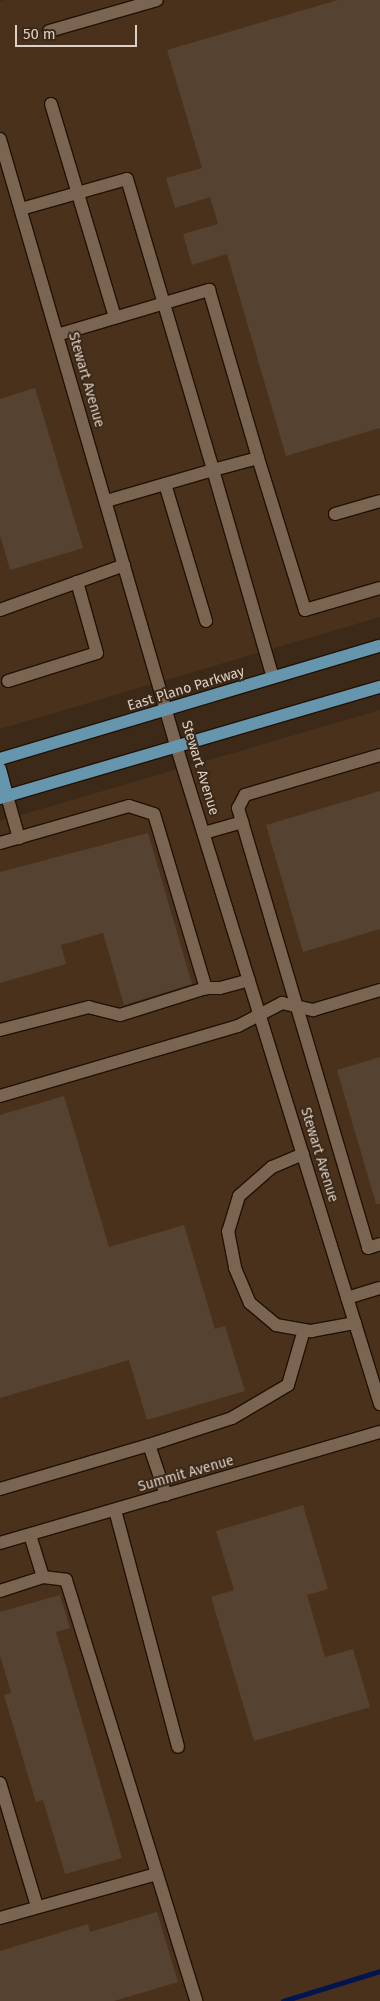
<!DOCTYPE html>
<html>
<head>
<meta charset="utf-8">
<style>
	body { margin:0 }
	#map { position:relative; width:380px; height:2001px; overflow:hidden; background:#3c2918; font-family:"Fira Sans",sans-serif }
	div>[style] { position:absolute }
	.built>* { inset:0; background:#4a311c }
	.stream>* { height:5px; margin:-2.5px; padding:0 2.5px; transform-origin:2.5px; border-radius:2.5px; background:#03154e }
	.building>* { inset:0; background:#564230 }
	.roads { filter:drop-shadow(1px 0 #221103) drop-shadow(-1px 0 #221103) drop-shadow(0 1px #221103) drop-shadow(0 -1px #221103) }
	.minor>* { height:12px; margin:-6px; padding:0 6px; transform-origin:6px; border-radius:6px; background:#7a6553 }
	.major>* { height:12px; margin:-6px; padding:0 6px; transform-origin:6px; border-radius:6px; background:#6696ae }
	span { translate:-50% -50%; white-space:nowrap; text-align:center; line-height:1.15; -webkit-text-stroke:4px #3c2918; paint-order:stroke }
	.street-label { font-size:14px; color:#ddd1c7 }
	.scale { position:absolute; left:15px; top:25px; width:122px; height:22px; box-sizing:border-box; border:2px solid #ddd1c7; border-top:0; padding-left:6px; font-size:15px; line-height:18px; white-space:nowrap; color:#ddd1c7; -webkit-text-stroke:4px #3c2918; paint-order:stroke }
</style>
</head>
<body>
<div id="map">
	<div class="built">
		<i style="clip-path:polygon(5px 0,380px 0,380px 617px,0 729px,0 1px)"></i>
		<i style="clip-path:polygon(380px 710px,380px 2001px,0 2001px,0 821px)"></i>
	</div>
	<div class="stream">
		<i style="left:283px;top:2001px;width:102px;rotate:-17.2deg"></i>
	</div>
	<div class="building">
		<i style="clip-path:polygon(338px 0,380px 0,380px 428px,286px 456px,227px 254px,192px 265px,183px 234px,218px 224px,210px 197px,175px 208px,166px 178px,202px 168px,167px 50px)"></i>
		<i style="clip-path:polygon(35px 388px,83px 548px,10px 570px,0 535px,0 399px)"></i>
		<i style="clip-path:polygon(380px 791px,380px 929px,303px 952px,266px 825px)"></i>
		<i style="clip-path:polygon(148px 833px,192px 984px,124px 1005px,103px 933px,61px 945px,66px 964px,0 983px,0 872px)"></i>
		<i style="clip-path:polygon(380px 1057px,380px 1204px,376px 1204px,337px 1070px)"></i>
		<i style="clip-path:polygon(64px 1096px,109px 1247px,184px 1225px,215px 1329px,225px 1326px,245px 1391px,147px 1420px,129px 1360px,0 1398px,0 1115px)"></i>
		<i style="clip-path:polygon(303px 1505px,328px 1589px,307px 1595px,325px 1657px,353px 1649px,370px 1707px,254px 1741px,211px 1597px,234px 1590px,216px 1531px)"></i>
		<i style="clip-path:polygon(60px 1595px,70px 1628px,56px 1632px,122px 1858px,65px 1874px,43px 1800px,36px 1802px,4px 1695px,11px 1693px,0 1655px,0 1612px)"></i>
		<i style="clip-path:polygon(157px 1912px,178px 1982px,114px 2001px,0 2001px,0 1951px,88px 1924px,90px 1932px)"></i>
	</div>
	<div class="roads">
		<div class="minor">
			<i style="left:49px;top:31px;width:112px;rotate:-16deg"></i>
			<i style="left:51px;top:104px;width:223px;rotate:73.3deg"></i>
			<i style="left:0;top:139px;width:631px;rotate:73.81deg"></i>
			<i style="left:176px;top:745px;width:690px;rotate:72.8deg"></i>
			<i style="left:21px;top:209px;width:110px;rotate:-15.8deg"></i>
			<i style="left:127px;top:179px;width:303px;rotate:73.5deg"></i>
			<i style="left:213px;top:470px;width:111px;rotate:163.8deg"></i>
			<i style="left:57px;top:335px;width:159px;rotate:-16.5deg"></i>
			<i style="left:209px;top:290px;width:175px;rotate:73.7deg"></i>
			<i style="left:258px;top:458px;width:47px;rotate:165.1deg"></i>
			<i style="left:213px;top:470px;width:216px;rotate:73.9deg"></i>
			<i style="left:258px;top:458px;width:159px;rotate:72.8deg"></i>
			<i style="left:305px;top:610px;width:78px;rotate:-16.3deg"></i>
			<i style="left:165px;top:484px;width:143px;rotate:73.3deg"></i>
			<i style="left:335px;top:514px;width:47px;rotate:-16.1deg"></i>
			<i style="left:0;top:610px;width:132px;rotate:-19.9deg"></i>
			<i style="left:8px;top:681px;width:93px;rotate:-17.5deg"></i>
			<i style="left:97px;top:653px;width:74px;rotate:-105.7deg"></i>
			<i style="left:380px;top:755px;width:141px;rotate:163.5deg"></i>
			<i style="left:245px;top:795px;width:15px;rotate:118deg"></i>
			<i style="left:238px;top:808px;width:459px;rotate:73.5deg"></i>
			<i style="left:368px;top:1248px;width:13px;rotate:-18deg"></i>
			<i style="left:7px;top:796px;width:44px;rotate:74.1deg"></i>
			<i style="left:204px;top:833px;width:40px;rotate:-16deg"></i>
			<i style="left:0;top:843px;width:134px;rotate:-16deg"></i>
			<i style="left:129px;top:806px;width:26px;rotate:18deg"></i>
			<i style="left:154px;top:814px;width:182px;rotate:73.4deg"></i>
			<i style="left:206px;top:988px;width:90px;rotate:162.6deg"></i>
			<i style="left:120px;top:1015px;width:32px;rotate:-166deg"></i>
			<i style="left:89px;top:1007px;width:92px;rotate:165.5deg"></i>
			<i style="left:206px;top:988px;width:14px"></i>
			<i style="left:220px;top:988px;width:30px;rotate:-15deg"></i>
			<i style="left:0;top:1096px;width:248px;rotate:-16.4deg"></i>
			<i style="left:238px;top:1026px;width:50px;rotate:-27.6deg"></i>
			<i style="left:282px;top:1003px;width:32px;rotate:13deg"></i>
			<i style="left:313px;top:1010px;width:70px;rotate:-16.6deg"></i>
			<i style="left:303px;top:1154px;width:34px;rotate:157deg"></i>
			<i style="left:272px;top:1167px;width:44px;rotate:138.7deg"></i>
			<i style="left:239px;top:1196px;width:37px;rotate:107deg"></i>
			<i style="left:228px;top:1231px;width:38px;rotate:79deg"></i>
			<i style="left:235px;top:1268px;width:38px;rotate:67deg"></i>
			<i style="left:250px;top:1303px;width:34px;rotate:40deg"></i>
			<i style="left:276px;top:1325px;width:36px;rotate:10deg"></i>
			<i style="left:311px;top:1331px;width:45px;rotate:-10.3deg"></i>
			<i style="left:347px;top:1298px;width:34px;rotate:-17deg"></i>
			<i style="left:149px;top:1445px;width:87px;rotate:-18deg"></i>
			<i style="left:232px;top:1418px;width:65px;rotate:-30.5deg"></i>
			<i style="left:288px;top:1385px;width:57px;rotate:-73.8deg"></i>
			<i style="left:0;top:1489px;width:155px;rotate:-16.5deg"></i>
			<i style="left:149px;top:1445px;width:53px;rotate:71.2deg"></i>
			<i style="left:115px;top:1510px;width:245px;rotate:75.1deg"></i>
			<i style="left:30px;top:1535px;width:44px;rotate:72.8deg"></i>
			<i style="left:43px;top:1577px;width:23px;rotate:7deg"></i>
			<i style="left:66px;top:1580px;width:441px;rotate:72.8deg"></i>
			<i style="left:0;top:1543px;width:396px;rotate:-16.3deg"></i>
			<i style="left:0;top:1591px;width:45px;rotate:-18deg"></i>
			<i style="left:0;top:1783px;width:128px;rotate:73.3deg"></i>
			<i style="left:0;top:1918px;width:163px;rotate:-15.7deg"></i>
		</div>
		<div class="major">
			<i style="left:0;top:759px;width:396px;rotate:-16.6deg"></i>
			<i style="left:0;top:769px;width:28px;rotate:75deg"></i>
			<i style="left:0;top:798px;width:396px;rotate:-16.3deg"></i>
		</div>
	</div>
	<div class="street-label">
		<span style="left:86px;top:380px;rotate:74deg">Stewart Avenue</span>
		<span style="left:186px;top:689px;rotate:-17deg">East Plano Parkway</span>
		<span style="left:200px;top:768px;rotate:73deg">Stewart Avenue</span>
		<span style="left:319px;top:1155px;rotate:73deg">Stewart Avenue</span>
		<span style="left:186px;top:1474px;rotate:-16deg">Summit Avenue</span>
	</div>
	<div class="scale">50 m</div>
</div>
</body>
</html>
